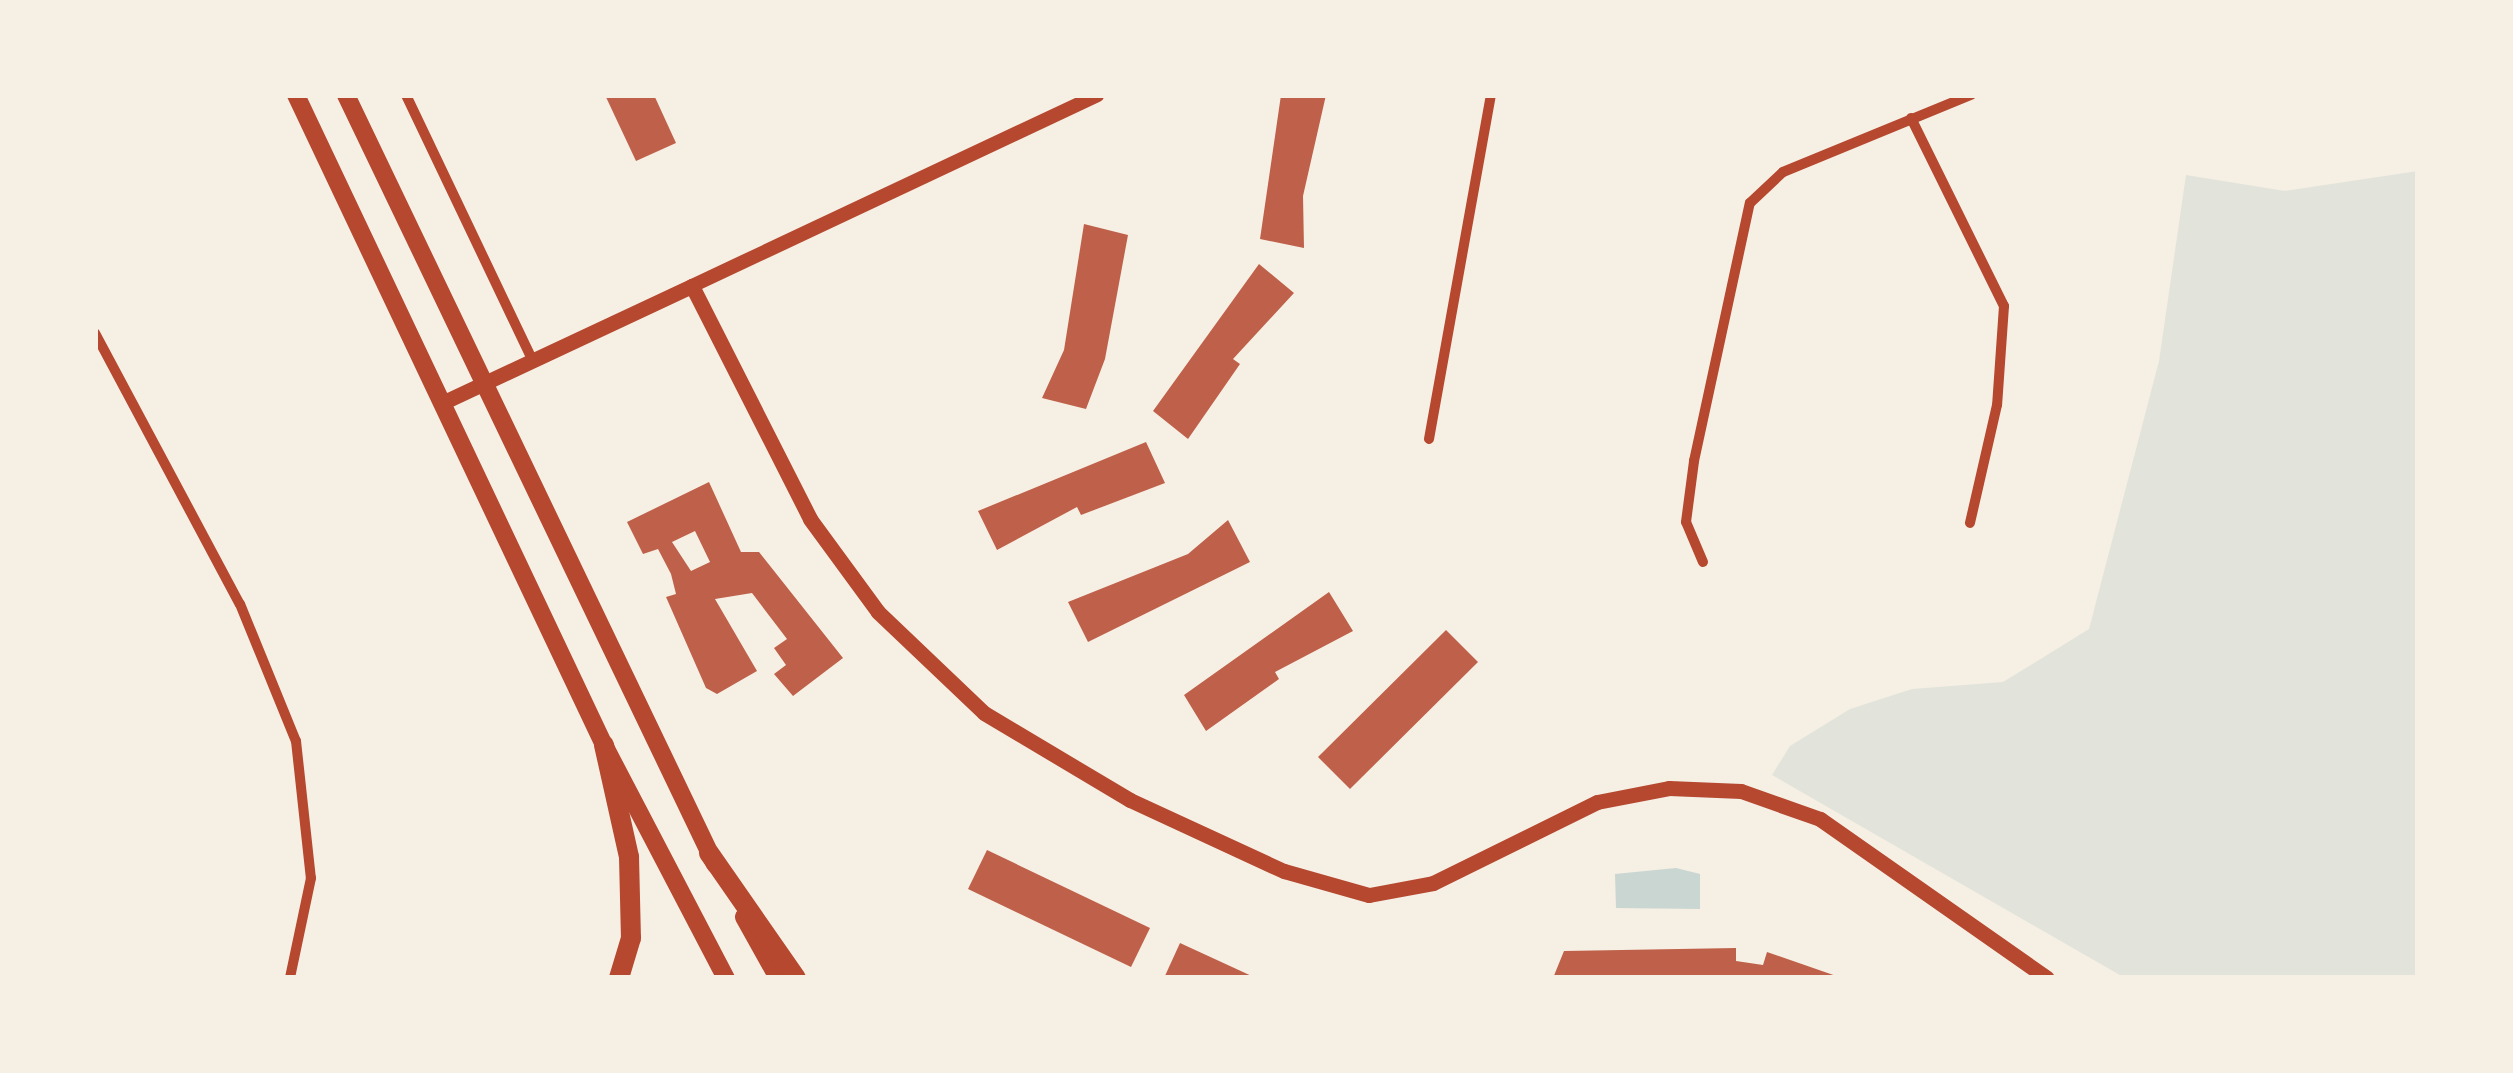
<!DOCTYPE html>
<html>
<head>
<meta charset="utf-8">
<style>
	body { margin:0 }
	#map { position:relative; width:2513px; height:1073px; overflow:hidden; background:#f6efe4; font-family:"Space Grotesk",sans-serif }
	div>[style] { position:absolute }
	.green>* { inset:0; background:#e2e4dc }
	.water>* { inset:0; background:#c9d6d2 }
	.building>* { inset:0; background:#bf614a }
	.minor>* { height:10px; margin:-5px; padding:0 5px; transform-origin:5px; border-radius:5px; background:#b5482f }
	.tertiary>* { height:14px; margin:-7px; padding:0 7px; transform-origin:7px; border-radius:7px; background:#b5482f }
	.secondary>* { height:15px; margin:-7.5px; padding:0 7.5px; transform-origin:7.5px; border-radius:7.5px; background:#b5482f }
	.primary>* { height:18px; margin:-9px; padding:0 9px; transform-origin:9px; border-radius:9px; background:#b5482f }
	.motorway>* { height:20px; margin:-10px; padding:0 10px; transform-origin:10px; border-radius:10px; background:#b5482f }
	span { translate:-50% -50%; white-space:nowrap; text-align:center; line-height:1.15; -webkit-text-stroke:10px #f6efe4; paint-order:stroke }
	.frame { position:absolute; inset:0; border:98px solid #f6efe4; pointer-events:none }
</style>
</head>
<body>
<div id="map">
	<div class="green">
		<i style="clip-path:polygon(2418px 171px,2418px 978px,2125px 978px,1772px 775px,1790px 746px,1850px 709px,1912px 689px,2003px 682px,2089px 629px,2159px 361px,2186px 175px,2285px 191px)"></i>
	</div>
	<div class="water">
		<i style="clip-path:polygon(1676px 868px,1700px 874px,1700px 909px,1616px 908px,1615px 874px)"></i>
	</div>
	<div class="building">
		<i style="clip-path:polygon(605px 95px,654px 95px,676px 143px,636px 161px)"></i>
		<i style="clip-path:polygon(1281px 95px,1326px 95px,1303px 196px,1304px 248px,1260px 239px)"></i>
		<i style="clip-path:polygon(1084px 224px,1128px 235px,1105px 359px,1086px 409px,1042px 398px,1064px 350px)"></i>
		<i style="clip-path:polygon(1259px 264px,1294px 293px,1233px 359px,1240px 364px,1188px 439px,1153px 411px)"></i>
		<i style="clip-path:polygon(1146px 442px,1165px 483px,1081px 515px,1077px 507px,997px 550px,978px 511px)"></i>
		<i style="clip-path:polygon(evenodd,709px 482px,741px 552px,759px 552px,843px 658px,793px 696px,774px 674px,786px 665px,774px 648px,787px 639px,752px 593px,715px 599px,757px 671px,717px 694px,706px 688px,666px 597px,676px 594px,671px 574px,658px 549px,643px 554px,627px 522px,709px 482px,695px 531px,710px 562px,691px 571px,672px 542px,695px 531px)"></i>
		<i style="clip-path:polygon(1228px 520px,1250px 562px,1088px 642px,1068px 602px,1188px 554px)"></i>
		<i style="clip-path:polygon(1329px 592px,1353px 631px,1275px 672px,1279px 679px,1206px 731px,1184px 695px)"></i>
		<i style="clip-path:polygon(1446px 630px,1478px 662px,1350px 789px,1318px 757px)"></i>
		<i style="clip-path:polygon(987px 850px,1150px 928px,1131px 967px,968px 889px)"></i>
		<i style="clip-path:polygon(1180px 943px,1256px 978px,1164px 978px)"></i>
		<i style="clip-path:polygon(1736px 948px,1736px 961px,1763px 965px,1767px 952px,1842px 978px,1553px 978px,1564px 951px)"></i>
	</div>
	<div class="minor">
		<i style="left:406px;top:95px;width:295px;rotate:64.5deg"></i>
		<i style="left:1911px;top:118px;width:210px;rotate:63.7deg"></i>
		<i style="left:2004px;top:306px;width:99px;rotate:94deg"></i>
		<i style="left:1997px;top:405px;width:121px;rotate:102.9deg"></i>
		<i style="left:95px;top:333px;width:307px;rotate:61.9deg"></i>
		<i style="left:240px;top:604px;width:148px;rotate:67.8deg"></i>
		<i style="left:296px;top:741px;width:138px;rotate:83.8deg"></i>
		<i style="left:311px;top:878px;width:102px;rotate:101.9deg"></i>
		<i style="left:1429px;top:439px;width:350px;rotate:-79.8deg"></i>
		<i style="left:1703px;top:562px;width:43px;rotate:-113deg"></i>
		<i style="left:1686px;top:522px;width:62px;rotate:-82.5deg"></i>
		<i style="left:1694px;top:461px;width:264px;rotate:-77.8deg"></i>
		<i style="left:1750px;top:203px;width:45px;rotate:-43.2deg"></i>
		<i style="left:1783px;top:172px;width:203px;rotate:-22.3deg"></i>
	</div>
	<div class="tertiary">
		<i style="left:692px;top:286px;width:448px;rotate:-25.2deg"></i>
	</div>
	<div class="secondary">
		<i style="left:444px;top:402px;width:274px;rotate:-25.1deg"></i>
		<i style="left:692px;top:286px;width:261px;rotate:63.1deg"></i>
		<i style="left:810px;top:519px;width:115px;rotate:53.8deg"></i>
		<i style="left:878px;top:612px;width:146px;rotate:43.6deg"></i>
		<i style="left:984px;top:713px;width:170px;rotate:30.8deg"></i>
		<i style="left:1130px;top:800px;width:170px;rotate:24.8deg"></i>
		<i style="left:1284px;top:871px;width:88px;rotate:15.8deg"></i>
		<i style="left:1369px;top:895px;width:65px;rotate:-10.6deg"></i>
		<i style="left:1433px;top:883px;width:183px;rotate:-26.3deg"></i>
		<i style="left:1597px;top:802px;width:73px;rotate:-11deg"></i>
		<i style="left:1669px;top:788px;width:72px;rotate:2.4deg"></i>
		<i style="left:1741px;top:791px;width:84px;rotate:19.5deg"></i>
		<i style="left:1820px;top:819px;width:277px;rotate:35deg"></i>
	</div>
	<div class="primary">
		<i style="left:296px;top:95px;width:719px;rotate:64.65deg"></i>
		<i style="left:604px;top:745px;width:263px;rotate:62.4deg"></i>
		<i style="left:346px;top:95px;width:853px;rotate:64.37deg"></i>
		<i style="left:744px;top:917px;width:70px;rotate:60.9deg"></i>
	</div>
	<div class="motorway">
		<i style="left:604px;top:745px;width:115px;rotate:77.4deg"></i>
		<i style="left:629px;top:857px;width:81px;rotate:88.6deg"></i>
		<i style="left:631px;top:938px;width:42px;rotate:106.7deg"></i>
		<i style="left:709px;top:853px;width:152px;rotate:55.2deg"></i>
	</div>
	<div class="frame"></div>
</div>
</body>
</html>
